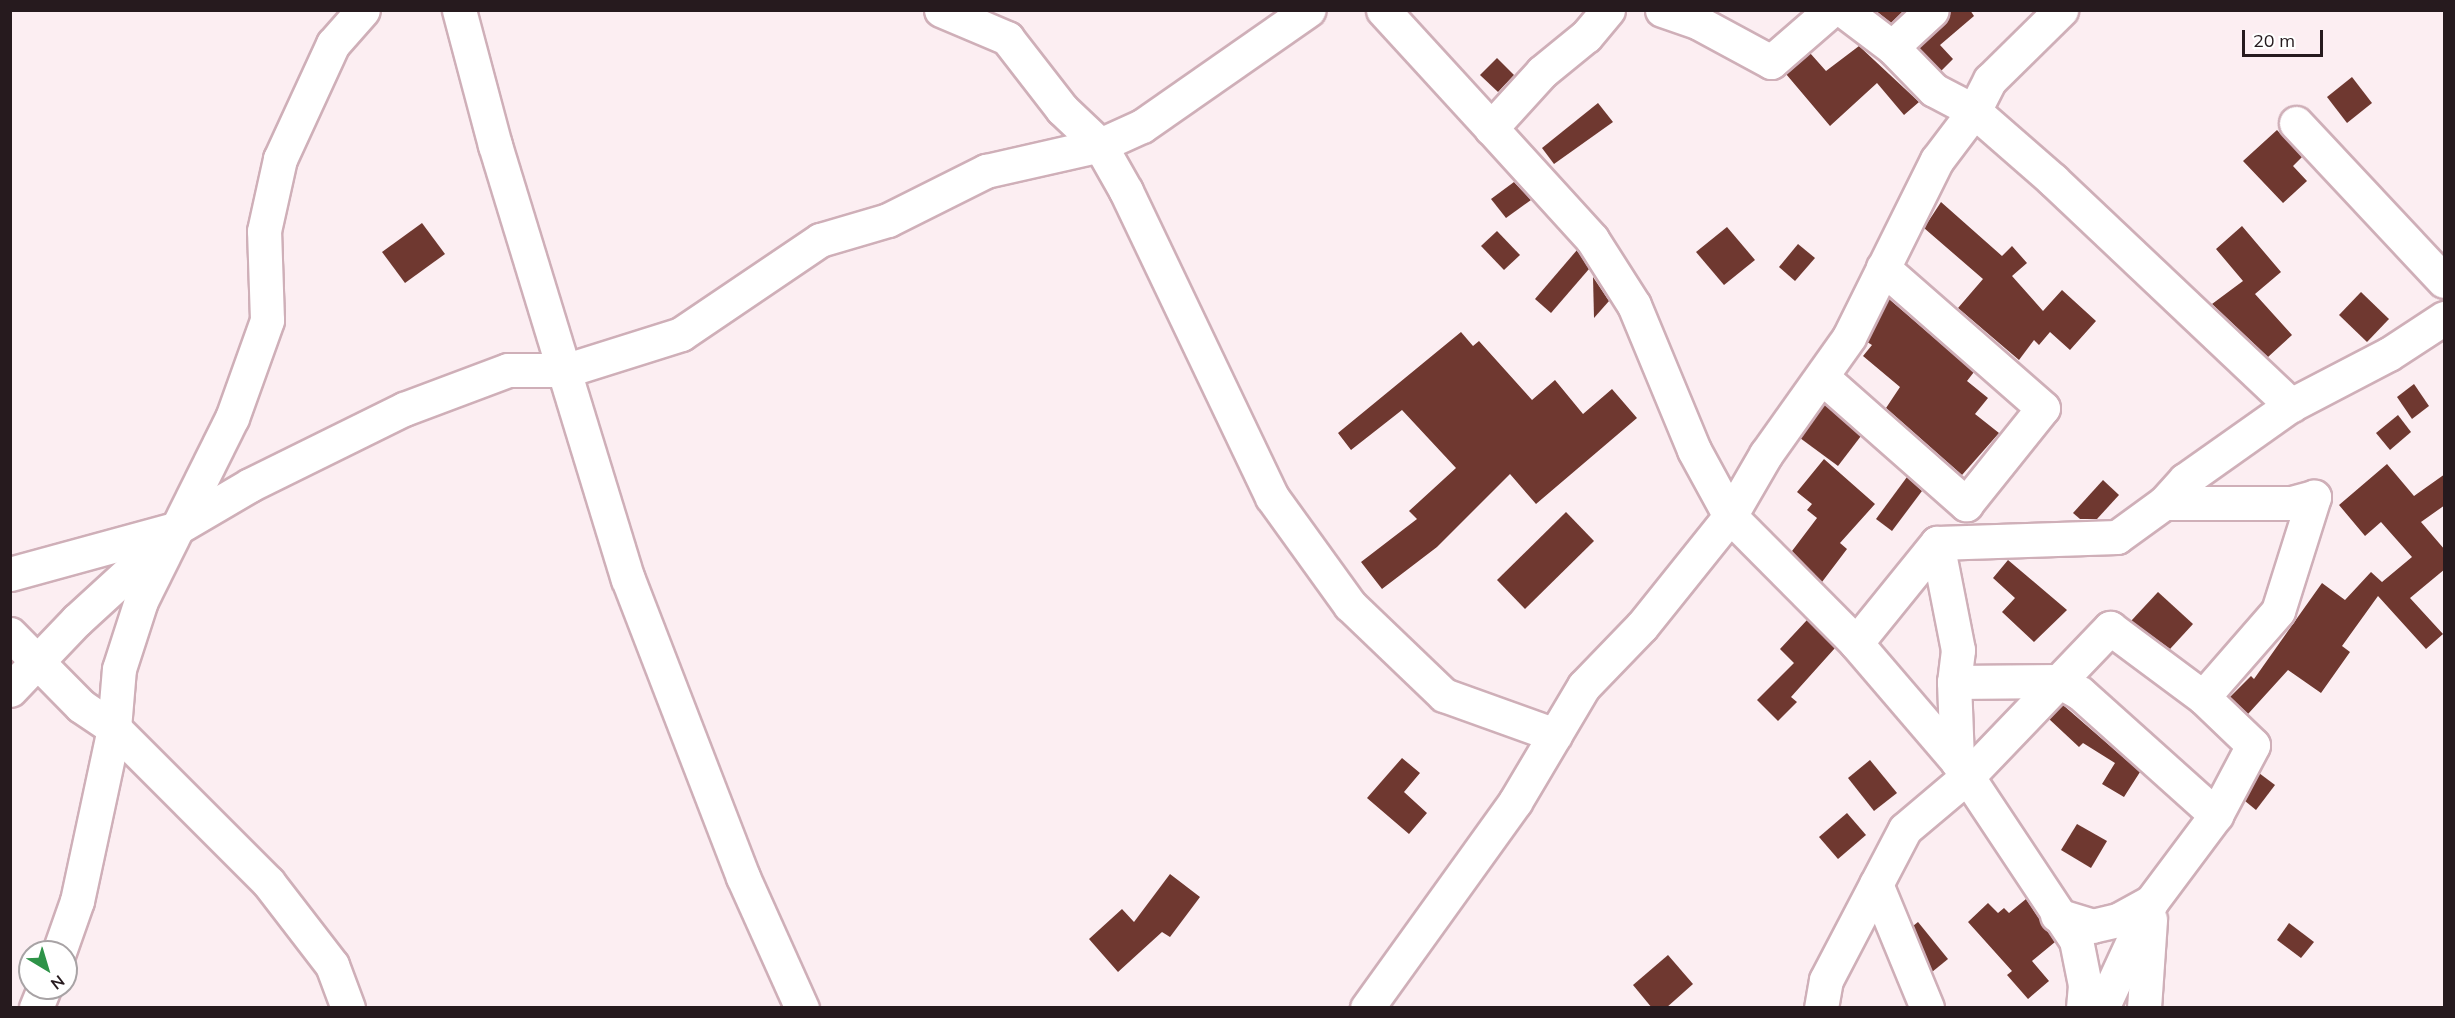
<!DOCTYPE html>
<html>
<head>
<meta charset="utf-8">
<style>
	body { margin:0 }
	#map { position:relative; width:2455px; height:1018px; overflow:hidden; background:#fceef2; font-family:Mulish,sans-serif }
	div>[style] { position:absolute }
	.building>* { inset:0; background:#6f3830 }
	.roads { filter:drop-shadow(2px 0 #cfafb8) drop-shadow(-2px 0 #cfafb8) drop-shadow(0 2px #cfafb8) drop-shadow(0 -2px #cfafb8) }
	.minor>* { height:33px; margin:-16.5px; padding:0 16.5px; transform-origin:16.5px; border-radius:16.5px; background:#fff }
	span { translate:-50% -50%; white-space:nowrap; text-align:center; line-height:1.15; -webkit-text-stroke:6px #fff; paint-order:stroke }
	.frame { position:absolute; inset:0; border:12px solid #261a1e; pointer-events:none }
	.north { position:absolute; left:18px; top:940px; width:60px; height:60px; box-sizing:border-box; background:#fff; border:2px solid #a8a3a5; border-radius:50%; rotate:142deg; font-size:16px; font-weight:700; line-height:24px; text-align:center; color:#261a1e }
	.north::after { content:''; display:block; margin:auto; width:21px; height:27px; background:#2e9348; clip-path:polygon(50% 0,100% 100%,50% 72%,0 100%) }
	.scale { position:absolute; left:2242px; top:30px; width:81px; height:27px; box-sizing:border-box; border:3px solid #261a1e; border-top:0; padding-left:8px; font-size:18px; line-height:21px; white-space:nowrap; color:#261a1e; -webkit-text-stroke:4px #fff; paint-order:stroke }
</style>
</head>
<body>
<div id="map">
	<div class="building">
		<i style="clip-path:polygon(1875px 10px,1904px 10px,1891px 23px)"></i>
		<i style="clip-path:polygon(1970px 10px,1974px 16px,1940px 45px,1953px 59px,1941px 71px,1919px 48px,1945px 24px,1950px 11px)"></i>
		<i style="clip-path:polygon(1859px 46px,1919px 102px,1904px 115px,1877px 83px,1830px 126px,1786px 74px,1810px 53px,1826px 71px)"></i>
		<i style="clip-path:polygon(1497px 58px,1514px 75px,1498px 92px,1480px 75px)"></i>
		<i style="clip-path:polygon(2352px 77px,2372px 103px,2347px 123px,2327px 97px)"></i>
		<i style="clip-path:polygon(1598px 103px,1613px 122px,1554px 164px,1542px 148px)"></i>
		<i style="clip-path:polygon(2277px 130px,2302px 157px,2293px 166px,2307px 181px,2283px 203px,2243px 161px)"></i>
		<i style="clip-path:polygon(1514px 182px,1531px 200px,1506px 218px,1491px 199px)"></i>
		<i style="clip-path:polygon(1941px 202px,2002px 256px,2012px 246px,2027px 263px,2012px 276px,2043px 311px,2062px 290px,2096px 321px,2070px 350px,2050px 332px,2039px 345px,2034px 340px,2019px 360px,1958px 308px,1983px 279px,1924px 228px)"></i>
		<i style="clip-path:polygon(422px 223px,445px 254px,405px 283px,382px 252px)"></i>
		<i style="clip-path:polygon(2242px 226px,2281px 272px,2255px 294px,2292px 335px,2268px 357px,2212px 304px,2243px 281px,2216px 249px)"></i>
		<i style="clip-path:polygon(1727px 227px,1755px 260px,1724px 285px,1696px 252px)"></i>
		<i style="clip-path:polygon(1497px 231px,1520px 255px,1504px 270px,1481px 246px)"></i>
		<i style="clip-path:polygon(1798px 244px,1815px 258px,1795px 281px,1779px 267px)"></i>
		<i style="clip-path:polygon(1577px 250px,1589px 269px,1551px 313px,1535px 299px)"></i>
		<i style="clip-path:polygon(1593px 277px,1609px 301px,1594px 318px)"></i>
		<i style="clip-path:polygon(2361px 292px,2389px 319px,2367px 342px,2339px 315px)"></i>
		<i style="clip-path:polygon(1889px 299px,1974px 372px,1967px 381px,1988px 398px,1975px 414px,1999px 433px,1962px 475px,1886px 408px,1900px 387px,1863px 356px,1872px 345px,1867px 342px)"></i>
		<i style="clip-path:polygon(1461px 332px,1473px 346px,1479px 341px,1532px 400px,1555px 380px,1583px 414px,1612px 389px,1637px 418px,1536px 504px,1510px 474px,1437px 547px,1382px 589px,1361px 562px,1417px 519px,1409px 511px,1456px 468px,1402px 410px,1351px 450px,1338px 433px)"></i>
		<i style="clip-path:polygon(2414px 384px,2429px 406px,2412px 419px,2397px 397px)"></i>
		<i style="clip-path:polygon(1824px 404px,1861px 436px,1838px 466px,1800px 438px)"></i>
		<i style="clip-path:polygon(2398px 415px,2411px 432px,2390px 450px,2376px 433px)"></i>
		<i style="clip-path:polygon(1824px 459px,1875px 504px,1840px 543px,1847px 549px,1822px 582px,1792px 551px,1817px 518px,1807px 510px,1812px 504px,1797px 492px)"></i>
		<i style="clip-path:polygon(2387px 464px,2414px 496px,2445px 474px,2445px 505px,2421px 522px,2445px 550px,2445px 569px,2410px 598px,2443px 634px,2426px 649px,2378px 596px,2342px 646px,2350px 652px,2321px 693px,2288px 670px,2248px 714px,2230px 697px,2251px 676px,2254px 679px,2322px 583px,2345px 600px,2371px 572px,2382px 582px,2412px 557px,2381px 522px,2365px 536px,2339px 505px)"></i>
		<i style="clip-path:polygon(1907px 477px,1922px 491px,1892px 531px,1876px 519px)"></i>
		<i style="clip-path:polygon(2103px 480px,2119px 495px,2097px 519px,2080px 519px,2073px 513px)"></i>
		<i style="clip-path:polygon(1566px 512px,1594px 541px,1525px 609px,1497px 580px)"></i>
		<i style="clip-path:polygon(2008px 560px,2067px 610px,2034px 642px,2002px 612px,2015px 598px,1993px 578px)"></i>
		<i style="clip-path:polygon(2158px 592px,2193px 624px,2170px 649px,2131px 621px)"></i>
		<i style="clip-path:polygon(1807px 620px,1835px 648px,1791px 697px,1797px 702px,1778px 721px,1757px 700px,1794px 663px,1780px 649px)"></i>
		<i style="clip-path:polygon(2063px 705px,2140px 772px,2124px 797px,2102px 784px,2115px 763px,2083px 743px,2079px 747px,2049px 719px)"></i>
		<i style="clip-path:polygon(1402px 758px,1420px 773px,1404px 792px,1427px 813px,1409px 834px,1367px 798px)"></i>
		<i style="clip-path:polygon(1870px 760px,1897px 793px,1874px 811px,1848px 778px)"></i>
		<i style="clip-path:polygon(2259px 773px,2275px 785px,2256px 810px,2245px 801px)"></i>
		<i style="clip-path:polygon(1847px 813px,1866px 835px,1838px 859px,1819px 837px)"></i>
		<i style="clip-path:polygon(2077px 824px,2107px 841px,2091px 868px,2061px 850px)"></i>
		<i style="clip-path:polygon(1170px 874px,1200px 897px,1170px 937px,1162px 932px,1118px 972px,1089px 939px,1122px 909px,1134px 922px)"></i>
		<i style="clip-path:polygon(2026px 899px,2055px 942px,2032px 961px,2049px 981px,2028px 999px,2007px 975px,2012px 971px,1968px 922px,1988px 903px,1998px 913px,2004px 908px,2009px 913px)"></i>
		<i style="clip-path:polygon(1918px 922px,1948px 959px,1932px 972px,1913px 926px)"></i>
		<i style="clip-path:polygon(2289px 923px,2314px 942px,2301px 958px,2277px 940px)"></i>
		<i style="clip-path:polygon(1668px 955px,1693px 984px,1666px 1008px,1652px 1008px,1633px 985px)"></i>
	</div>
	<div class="roads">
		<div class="minor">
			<i style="left:459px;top:10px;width:140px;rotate:75.1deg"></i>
			<i style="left:495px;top:145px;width:454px;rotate:73deg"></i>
			<i style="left:628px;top:579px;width:319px;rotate:68.9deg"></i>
			<i style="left:743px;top:877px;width:144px;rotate:65.8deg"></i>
			<i style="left:941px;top:10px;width:72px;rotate:23deg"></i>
			<i style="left:1007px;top:38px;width:90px;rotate:52.2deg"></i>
			<i style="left:1062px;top:109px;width:52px;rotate:43.5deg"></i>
			<i style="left:1100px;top:145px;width:53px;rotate:60.5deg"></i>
			<i style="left:1126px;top:191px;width:339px;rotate:64.5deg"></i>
			<i style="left:1272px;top:497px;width:133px;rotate:54.2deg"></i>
			<i style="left:1350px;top:605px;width:130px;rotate:43.8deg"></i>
			<i style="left:1444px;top:695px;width:118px;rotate:19.8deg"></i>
			<i style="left:1383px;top:10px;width:160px;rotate:47.5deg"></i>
			<i style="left:1608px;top:10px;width:34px;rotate:130deg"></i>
			<i style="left:1586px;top:36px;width:57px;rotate:140.7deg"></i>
			<i style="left:1542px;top:72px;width:76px;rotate:132.3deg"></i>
			<i style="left:1491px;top:128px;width:150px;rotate:47.7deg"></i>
			<i style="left:1592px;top:239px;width:78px;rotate:57.5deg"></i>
			<i style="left:1634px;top:305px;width:157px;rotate:67.5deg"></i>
			<i style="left:1694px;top:450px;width:75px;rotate:61.4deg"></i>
			<i style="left:1730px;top:516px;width:179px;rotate:45.2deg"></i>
			<i style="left:1856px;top:643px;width:155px;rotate:49.4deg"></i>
			<i style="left:1662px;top:10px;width:39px;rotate:19deg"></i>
			<i style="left:1699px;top:23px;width:82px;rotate:28.4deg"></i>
			<i style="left:1771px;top:62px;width:79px;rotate:-40.9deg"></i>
			<i style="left:1843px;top:10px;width:61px;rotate:37.1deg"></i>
			<i style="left:1892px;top:47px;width:60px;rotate:45.7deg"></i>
			<i style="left:1934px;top:90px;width:45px;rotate:27.7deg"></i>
			<i style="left:1974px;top:111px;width:105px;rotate:41.1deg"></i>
			<i style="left:2053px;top:180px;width:328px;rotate:43.4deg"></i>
			<i style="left:1892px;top:47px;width:54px;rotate:-42.8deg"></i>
			<i style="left:2296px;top:123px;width:216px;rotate:46.9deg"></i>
			<i style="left:1823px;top:378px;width:191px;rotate:41.4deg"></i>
			<i style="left:1966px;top:504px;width:123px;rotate:-51.3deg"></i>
			<i style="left:2043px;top:408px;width:213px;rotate:-138.8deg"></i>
			<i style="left:1937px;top:543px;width:109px;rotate:78.9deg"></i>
			<i style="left:1958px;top:650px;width:32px;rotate:97deg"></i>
			<i style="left:1954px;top:682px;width:79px;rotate:87.8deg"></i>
			<i style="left:1957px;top:761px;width:215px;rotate:56.4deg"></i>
			<i style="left:2076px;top:940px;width:46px;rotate:78.7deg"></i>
			<i style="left:2085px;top:985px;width:23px;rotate:95deg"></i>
			<i style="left:10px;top:574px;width:171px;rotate:-15.3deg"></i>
			<i style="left:175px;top:529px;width:87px;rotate:-30.4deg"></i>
			<i style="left:250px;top:485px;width:172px;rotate:-26.3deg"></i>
			<i style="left:404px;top:409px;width:111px;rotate:-20.6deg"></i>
			<i style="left:508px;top:370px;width:59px"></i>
			<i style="left:567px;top:370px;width:120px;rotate:-17.5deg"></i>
			<i style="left:681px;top:334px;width:168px;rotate:-34.1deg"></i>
			<i style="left:820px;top:240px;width:71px;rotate:-16.4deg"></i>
			<i style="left:888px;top:220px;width:110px;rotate:-26.6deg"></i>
			<i style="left:986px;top:171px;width:117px;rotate:-12.8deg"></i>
			<i style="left:1100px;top:145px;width:46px;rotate:-24.3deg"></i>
			<i style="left:1142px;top:126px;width:203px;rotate:-34.9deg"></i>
			<i style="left:10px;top:634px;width:101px;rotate:45.4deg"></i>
			<i style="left:81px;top:706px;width:40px;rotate:34deg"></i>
			<i style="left:114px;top:728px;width:218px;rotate:45deg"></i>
			<i style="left:268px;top:882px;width:105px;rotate:52.4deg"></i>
			<i style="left:332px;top:965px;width:46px;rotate:69.6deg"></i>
			<i style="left:1856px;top:643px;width:129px;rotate:-51deg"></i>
			<i style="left:1937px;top:543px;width:180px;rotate:-1.9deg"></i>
			<i style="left:2117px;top:537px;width:58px;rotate:-35.9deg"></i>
			<i style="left:2164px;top:503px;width:31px;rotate:-48deg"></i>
			<i style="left:2185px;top:480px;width:130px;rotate:-35.3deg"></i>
			<i style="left:2291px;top:405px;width:110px;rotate:-27.5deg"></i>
			<i style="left:2389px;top:354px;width:66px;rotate:-33.2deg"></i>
			<i style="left:1954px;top:682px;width:105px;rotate:-0.5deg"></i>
			<i style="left:2059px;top:681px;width:24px;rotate:30deg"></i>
			<i style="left:2080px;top:693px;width:183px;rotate:41.9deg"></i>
			<i style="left:10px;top:690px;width:97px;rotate:-46.3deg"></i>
			<i style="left:77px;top:620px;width:114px;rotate:-42.5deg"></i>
			<i style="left:1876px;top:884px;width:134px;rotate:67.6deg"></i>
			<i style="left:2057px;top:915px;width:37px;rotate:17deg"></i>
			<i style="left:2092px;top:926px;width:27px;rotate:-13deg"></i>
			<i style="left:2118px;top:920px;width:38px;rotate:-29deg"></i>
			<i style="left:59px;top:952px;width:54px;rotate:-70.6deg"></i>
			<i style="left:77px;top:901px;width:177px;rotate:-77.9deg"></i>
			<i style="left:114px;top:728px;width:59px;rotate:-85.2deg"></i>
			<i style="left:119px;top:669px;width:71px;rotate:-72.1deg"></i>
			<i style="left:141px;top:601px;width:204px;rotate:-63.6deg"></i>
			<i style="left:232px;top:418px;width:104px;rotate:-70.3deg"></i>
			<i style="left:267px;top:320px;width:89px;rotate:-91.9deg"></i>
			<i style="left:264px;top:231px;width:74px;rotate:-77.5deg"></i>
			<i style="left:280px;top:159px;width:127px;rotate:-65.3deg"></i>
			<i style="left:333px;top:44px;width:45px;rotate:-48.6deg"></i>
			<i style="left:36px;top:1008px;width:22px;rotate:-68deg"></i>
			<i style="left:1367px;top:1008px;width:254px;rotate:-54.3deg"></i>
			<i style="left:1515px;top:802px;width:135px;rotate:-59.3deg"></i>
			<i style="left:1584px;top:686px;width:83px;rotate:-46deg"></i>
			<i style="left:1642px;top:626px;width:141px;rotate:-51.3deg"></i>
			<i style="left:1730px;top:516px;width:72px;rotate:-59.9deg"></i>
			<i style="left:1766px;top:454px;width:143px;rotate:-54.6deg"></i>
			<i style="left:1849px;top:337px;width:198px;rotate:-63.6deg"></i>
			<i style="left:1937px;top:160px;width:61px;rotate:-52.9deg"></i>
			<i style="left:1974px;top:111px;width:35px;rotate:-63deg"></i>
			<i style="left:1990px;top:80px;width:100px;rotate:-44.6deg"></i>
			<i style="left:1821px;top:1008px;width:28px;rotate:-80deg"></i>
			<i style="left:1826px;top:980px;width:170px;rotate:-62.4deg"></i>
			<i style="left:1905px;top:829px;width:84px;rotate:-40.2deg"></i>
			<i style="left:1969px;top:775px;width:204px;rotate:-46.2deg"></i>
			<i style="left:2110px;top:628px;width:116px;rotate:36.6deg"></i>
			<i style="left:2102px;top:1008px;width:117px;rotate:-65.2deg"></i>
			<i style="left:2151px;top:902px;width:109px;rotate:-53.2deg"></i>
			<i style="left:2216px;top:815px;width:79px;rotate:-62.1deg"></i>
			<i style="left:2253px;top:745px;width:69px;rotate:-136.2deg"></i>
			<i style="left:2203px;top:697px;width:114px;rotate:-48.9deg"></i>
			<i style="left:2278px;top:611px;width:120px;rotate:-72.5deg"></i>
			<i style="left:2314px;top:497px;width:23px;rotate:165deg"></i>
			<i style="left:2292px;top:503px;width:128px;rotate:180deg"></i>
			<i style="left:2144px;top:1008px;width:89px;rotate:-86.1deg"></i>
		</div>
	</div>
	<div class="frame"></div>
	<div class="north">N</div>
	<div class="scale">20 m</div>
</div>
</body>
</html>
